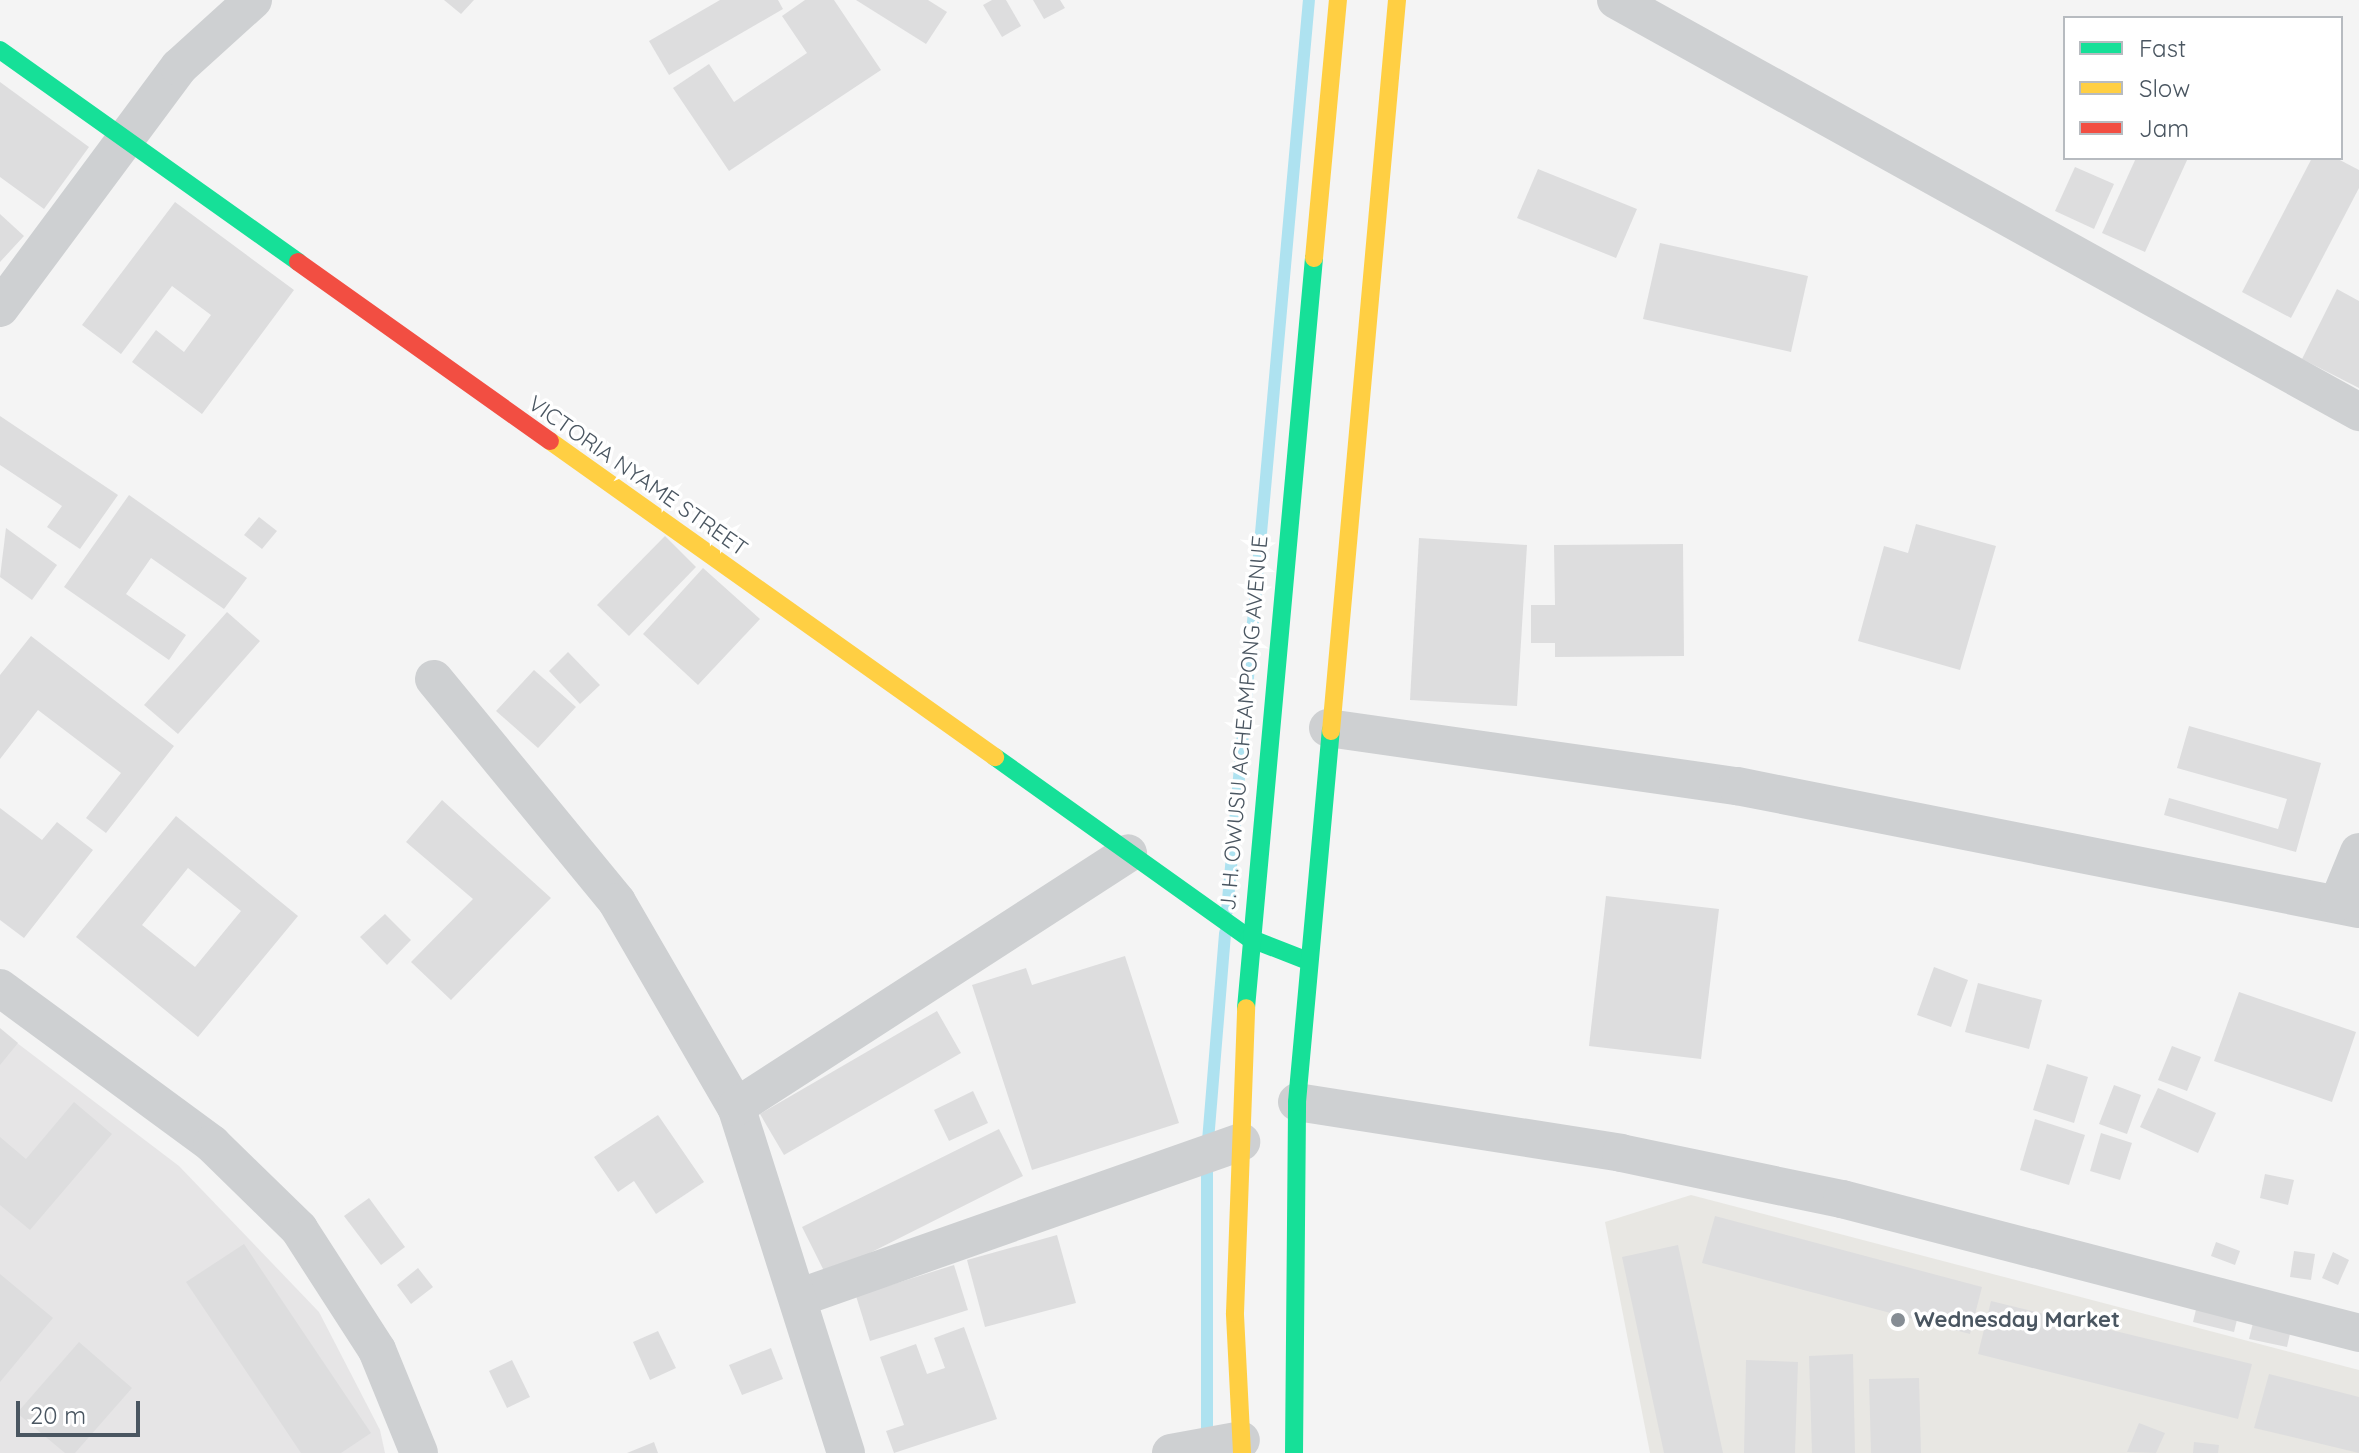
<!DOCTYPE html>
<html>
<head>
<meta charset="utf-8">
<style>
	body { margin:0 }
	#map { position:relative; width:2359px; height:1453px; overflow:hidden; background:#f4f4f4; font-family:Quicksand,sans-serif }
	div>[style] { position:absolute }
	.commercial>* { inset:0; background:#e8e7e3 }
	.education>* { inset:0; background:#e6e5e6 }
	.stream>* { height:12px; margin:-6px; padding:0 6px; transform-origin:6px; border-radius:6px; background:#aee2f0 }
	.building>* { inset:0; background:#ddddde }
	.street>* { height:38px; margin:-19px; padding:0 19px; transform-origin:19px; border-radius:19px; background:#ced0d2 }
	.fast>* { height:18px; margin:-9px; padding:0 9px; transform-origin:9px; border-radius:9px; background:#16e098 }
	.slow>* { height:18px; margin:-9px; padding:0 9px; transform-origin:9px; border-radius:9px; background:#ffcf43 }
	.jam>* { height:18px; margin:-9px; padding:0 9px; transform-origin:9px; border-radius:9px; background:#f24e42 }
	.dots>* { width:22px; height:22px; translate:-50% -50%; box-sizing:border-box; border:4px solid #fff; border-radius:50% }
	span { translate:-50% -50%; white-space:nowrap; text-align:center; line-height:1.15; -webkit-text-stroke:7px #fff; paint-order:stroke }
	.street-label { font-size:22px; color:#4a5661 }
	.poi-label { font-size:22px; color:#4a5661; font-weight:700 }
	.left { translate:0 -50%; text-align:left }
	.legend { position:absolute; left:2063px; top:16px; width:280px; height:144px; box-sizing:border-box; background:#fff; border:2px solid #b7bbc0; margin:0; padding:10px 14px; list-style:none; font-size:24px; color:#4a5661 }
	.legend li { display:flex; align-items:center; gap:16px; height:40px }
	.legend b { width:40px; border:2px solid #b7bbc0 }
	.scale { position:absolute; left:16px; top:1401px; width:124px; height:36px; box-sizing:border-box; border:4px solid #4a5661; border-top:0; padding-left:10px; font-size:24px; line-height:28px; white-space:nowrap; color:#4a5661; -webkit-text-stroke:6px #fff; paint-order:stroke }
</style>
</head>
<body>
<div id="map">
	<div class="commercial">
		<i style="clip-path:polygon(1691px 1195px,2359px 1370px,2359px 1453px,1650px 1453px,1605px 1222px)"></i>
	</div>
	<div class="education">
		<i style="clip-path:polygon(0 1030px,179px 1166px,319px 1312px,380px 1430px,385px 1453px,0 1453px)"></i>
	</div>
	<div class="stream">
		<i style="left:1227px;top:911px;width:915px;rotate:-84.86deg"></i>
		<i style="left:1207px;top:1442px;width:289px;rotate:-90deg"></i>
		<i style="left:1207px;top:1153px;width:221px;rotate:-85.3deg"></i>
	</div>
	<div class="building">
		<i style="clip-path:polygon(444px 0,474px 0,461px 14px)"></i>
		<i style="clip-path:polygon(720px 0,778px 0,783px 9px,669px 75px,649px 41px)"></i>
		<i style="clip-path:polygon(805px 0,834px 0,881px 70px,729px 171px,673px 88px,709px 64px,734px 102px,807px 53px,782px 16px)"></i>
		<i style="clip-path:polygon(856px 0,928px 0,947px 12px,926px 44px)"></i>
		<i style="clip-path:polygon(992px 0,1006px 0,1021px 26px,1002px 37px,983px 5px)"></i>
		<i style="clip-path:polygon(1033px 0,1060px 0,1065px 8px,1044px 19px)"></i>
		<i style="clip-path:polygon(0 82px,89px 147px,44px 209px,0 177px)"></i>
		<i style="clip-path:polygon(2136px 158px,2188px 158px,2145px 252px,2102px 233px)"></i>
		<i style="clip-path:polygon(2312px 158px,2336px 158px,2359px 170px,2359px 188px,2291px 318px,2242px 292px)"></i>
		<i style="clip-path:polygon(2075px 167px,2114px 184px,2094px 229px,2055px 211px)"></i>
		<i style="clip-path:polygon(1538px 169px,1637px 209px,1616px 258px,1517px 218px)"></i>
		<i style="clip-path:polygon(175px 202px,294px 290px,202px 414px,132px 362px,156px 330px,184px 352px,211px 315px,172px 286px,121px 354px,82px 325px)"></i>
		<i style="clip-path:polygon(0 214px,24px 236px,0 262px)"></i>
		<i style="clip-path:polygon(1660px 243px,1808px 276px,1791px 352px,1643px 319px)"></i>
		<i style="clip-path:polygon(2337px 289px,2359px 301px,2359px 388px,2302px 359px)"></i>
		<i style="clip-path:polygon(0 416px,118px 495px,80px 549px,47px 527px,62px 506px,0 465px)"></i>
		<i style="clip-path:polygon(129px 495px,247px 578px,224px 609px,151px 558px,126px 594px,186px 635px,169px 660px,64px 587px)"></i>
		<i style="clip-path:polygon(259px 517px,277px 531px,262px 549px,244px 535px)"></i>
		<i style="clip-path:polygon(1916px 524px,1996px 546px,1960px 670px,1858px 641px,1884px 546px,1908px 553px)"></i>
		<i style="clip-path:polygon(6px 528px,57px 565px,32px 600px,0 577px)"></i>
		<i style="clip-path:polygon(665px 536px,696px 567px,629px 636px,597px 605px)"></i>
		<i style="clip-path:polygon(1419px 538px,1527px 545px,1517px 706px,1410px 700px)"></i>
		<i style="clip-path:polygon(1683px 544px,1684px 656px,1555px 657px,1555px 643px,1531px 643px,1531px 605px,1555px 605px,1554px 545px)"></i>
		<i style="clip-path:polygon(703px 568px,760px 619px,698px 685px,643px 634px)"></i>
		<i style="clip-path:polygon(227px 612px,260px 641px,178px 734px,144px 705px)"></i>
		<i style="clip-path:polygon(31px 636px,174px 746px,106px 833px,86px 818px,121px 773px,38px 710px,0 759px,0 675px)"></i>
		<i style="clip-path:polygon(568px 652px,600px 685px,580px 704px,549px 671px)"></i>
		<i style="clip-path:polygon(534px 670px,576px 707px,538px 748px,496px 711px)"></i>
		<i style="clip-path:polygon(2189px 726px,2321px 763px,2296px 852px,2164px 815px,2169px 798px,2278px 829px,2287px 799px,2177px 768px)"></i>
		<i style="clip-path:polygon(442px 800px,551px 898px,451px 1000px,411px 962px,473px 899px,406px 842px)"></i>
		<i style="clip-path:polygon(0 808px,42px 840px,57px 822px,93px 850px,24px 938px,0 920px)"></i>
		<i style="clip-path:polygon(evenodd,176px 816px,298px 916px,198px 1037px,76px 937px,176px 816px,188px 868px,241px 911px,195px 967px,142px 925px,188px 868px)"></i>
		<i style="clip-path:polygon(1606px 896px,1719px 909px,1701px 1059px,1589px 1046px)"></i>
		<i style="clip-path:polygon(385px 914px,411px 940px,387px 965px,360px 937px)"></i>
		<i style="clip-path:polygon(1125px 956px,1179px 1123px,1032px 1170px,972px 985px,1026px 968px,1032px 985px)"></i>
		<i style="clip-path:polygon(1934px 967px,1968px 980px,1951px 1027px,1917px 1015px)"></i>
		<i style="clip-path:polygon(1978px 983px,2042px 1000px,2029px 1049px,1965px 1032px)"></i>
		<i style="clip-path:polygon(2239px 992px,2356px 1032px,2332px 1102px,2214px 1061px)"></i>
		<i style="clip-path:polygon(937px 1011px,961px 1053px,784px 1155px,760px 1114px)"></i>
		<i style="clip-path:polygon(0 1028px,18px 1043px,0 1065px)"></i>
		<i style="clip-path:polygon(2172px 1046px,2201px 1057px,2187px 1091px,2158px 1080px)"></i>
		<i style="clip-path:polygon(2047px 1064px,2088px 1077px,2074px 1123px,2033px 1110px)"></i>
		<i style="clip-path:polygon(2114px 1085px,2141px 1095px,2127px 1134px,2099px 1124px)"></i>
		<i style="clip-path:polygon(2158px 1088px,2216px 1113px,2198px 1153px,2140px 1127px)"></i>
		<i style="clip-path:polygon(973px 1091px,988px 1123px,949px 1141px,934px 1110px)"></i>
		<i style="clip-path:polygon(74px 1102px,112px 1134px,30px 1230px,0 1205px,0 1137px,26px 1159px)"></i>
		<i style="clip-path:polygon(658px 1115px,704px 1182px,656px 1214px,634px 1181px,618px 1192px,594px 1157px)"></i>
		<i style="clip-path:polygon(2035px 1119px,2085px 1135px,2069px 1185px,2020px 1170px)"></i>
		<i style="clip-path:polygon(999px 1129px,1023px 1176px,826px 1275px,802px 1227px)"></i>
		<i style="clip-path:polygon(2101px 1133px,2132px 1143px,2120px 1180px,2090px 1171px)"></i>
		<i style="clip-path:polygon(2265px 1174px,2294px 1180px,2288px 1205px,2260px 1198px)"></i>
		<i style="clip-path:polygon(369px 1198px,405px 1247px,381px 1265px,344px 1216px)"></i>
		<i style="clip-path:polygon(1715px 1216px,1982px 1287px,1970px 1334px,1702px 1263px)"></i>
		<i style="clip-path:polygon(1057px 1235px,1076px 1303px,985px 1327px,967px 1260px)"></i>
		<i style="clip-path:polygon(2216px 1242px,2240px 1251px,2235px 1265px,2211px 1256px)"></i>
		<i style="clip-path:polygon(244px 1244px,371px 1433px,341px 1453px,301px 1453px,186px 1282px)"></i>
		<i style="clip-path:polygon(1678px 1245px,1723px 1453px,1664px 1453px,1622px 1257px)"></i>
		<i style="clip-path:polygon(2294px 1251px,2315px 1254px,2311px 1280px,2290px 1277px)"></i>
		<i style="clip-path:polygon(2333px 1252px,2349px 1260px,2338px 1285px,2322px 1278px)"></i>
		<i style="clip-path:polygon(954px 1265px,968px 1310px,870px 1341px,856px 1296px)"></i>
		<i style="clip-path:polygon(418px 1268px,433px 1287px,411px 1304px,397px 1285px)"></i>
		<i style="clip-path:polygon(0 1274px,53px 1318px,0 1382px)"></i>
		<i style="clip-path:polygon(2200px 1293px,2241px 1303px,2234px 1332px,2193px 1322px)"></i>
		<i style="clip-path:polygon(1991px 1301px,2252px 1364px,2238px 1419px,1978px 1354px)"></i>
		<i style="clip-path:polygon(2257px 1307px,2294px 1316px,2287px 1347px,2249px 1339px)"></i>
		<i style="clip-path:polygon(964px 1327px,997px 1419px,894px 1453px,886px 1431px,904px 1425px,880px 1357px,916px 1344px,927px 1374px,945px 1368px,934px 1338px)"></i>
		<i style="clip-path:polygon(658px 1331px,676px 1368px,650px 1380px,633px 1342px)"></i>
		<i style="clip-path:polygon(79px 1342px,132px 1388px,75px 1453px,65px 1453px,17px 1413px)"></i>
		<i style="clip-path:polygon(771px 1348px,783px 1379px,742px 1395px,729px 1365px)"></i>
		<i style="clip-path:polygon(1853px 1354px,1855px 1453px,1812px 1453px,1809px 1356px)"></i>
		<i style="clip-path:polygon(512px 1360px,530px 1397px,507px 1408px,489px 1371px)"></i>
		<i style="clip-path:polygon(1746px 1360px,1798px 1362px,1795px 1453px,1744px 1453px)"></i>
		<i style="clip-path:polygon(2269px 1374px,2359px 1397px,2359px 1453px,2254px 1428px)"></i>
		<i style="clip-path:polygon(1919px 1378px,1921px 1453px,1871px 1453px,1869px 1379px)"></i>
		<i style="clip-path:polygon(2139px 1423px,2165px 1433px,2156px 1453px,2127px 1452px)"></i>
		<i style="clip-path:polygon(654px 1442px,658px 1453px,627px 1453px)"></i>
		<i style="clip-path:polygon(2194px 1442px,2219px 1445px,2218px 1453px,2193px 1453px)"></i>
	</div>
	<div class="street">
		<i style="left:1616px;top:0;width:850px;rotate:29.01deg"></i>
		<i style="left:0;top:308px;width:300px;rotate:-53.4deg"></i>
		<i style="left:179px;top:67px;width:100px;rotate:-42.2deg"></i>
		<i style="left:434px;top:679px;width:288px;rotate:50.6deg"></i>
		<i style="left:617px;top:902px;width:237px;rotate:59.9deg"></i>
		<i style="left:1328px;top:728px;width:413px;rotate:8.1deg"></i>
		<i style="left:1737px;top:786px;width:634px;rotate:11.19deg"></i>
		<i style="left:2339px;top:901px;width:53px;rotate:-67.8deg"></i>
		<i style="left:0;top:988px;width:263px;rotate:36.3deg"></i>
		<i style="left:212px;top:1144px;width:122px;rotate:44.3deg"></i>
		<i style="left:299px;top:1229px;width:144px;rotate:57.2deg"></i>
		<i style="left:377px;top:1350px;width:111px;rotate:67.8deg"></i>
		<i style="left:1297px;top:1102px;width:328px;rotate:8.9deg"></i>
		<i style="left:1621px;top:1153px;width:226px;rotate:11.8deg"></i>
		<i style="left:1842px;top:1199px;width:534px;rotate:14.53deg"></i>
		<i style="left:798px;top:1298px;width:470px;rotate:-19.4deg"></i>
		<i style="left:846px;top:1453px;width:363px;rotate:-107.6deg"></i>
		<i style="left:736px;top:1107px;width:467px;rotate:-32.9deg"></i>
		<i style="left:1171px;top:1453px;width:71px;rotate:-10.5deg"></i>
	</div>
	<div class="fast">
		<i style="left:0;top:50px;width:366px;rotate:35.4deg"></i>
		<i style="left:995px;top:757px;width:312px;rotate:35.5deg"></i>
		<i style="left:1249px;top:938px;width:63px;rotate:21.3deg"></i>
		<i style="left:1246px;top:1008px;width:753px;rotate:-84.82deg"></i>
		<i style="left:1294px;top:1453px;width:351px;rotate:-89.5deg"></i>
		<i style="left:1297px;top:1102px;width:373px;rotate:-84.8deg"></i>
	</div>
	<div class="slow">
		<i style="left:1314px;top:258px;width:259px;rotate:-84.7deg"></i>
		<i style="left:550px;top:441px;width:546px;rotate:35.38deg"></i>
		<i style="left:1331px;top:731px;width:734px;rotate:-84.84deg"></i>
		<i style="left:1242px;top:1453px;width:140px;rotate:-92.9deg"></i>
		<i style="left:1235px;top:1313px;width:305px;rotate:-87.9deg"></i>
	</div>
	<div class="jam">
		<i style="left:298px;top:262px;width:309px;rotate:35.4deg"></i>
	</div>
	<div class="dots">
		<i style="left:1898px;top:1320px;background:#868d94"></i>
	</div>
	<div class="street-label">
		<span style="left:638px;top:476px;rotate:35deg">VICTORIA NYAME STREET</span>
		<span style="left:1244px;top:723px;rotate:-85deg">J. H. OWUSU ACHEAMPONG AVENUE</span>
	</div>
	<div class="poi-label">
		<span class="left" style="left:1914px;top:1320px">Wednesday Market</span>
	</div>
	<ul class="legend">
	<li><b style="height:10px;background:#16e098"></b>Fast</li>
	<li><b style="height:10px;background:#ffcf43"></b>Slow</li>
	<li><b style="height:10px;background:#f24e42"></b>Jam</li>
	</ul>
	<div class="scale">20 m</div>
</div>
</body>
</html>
